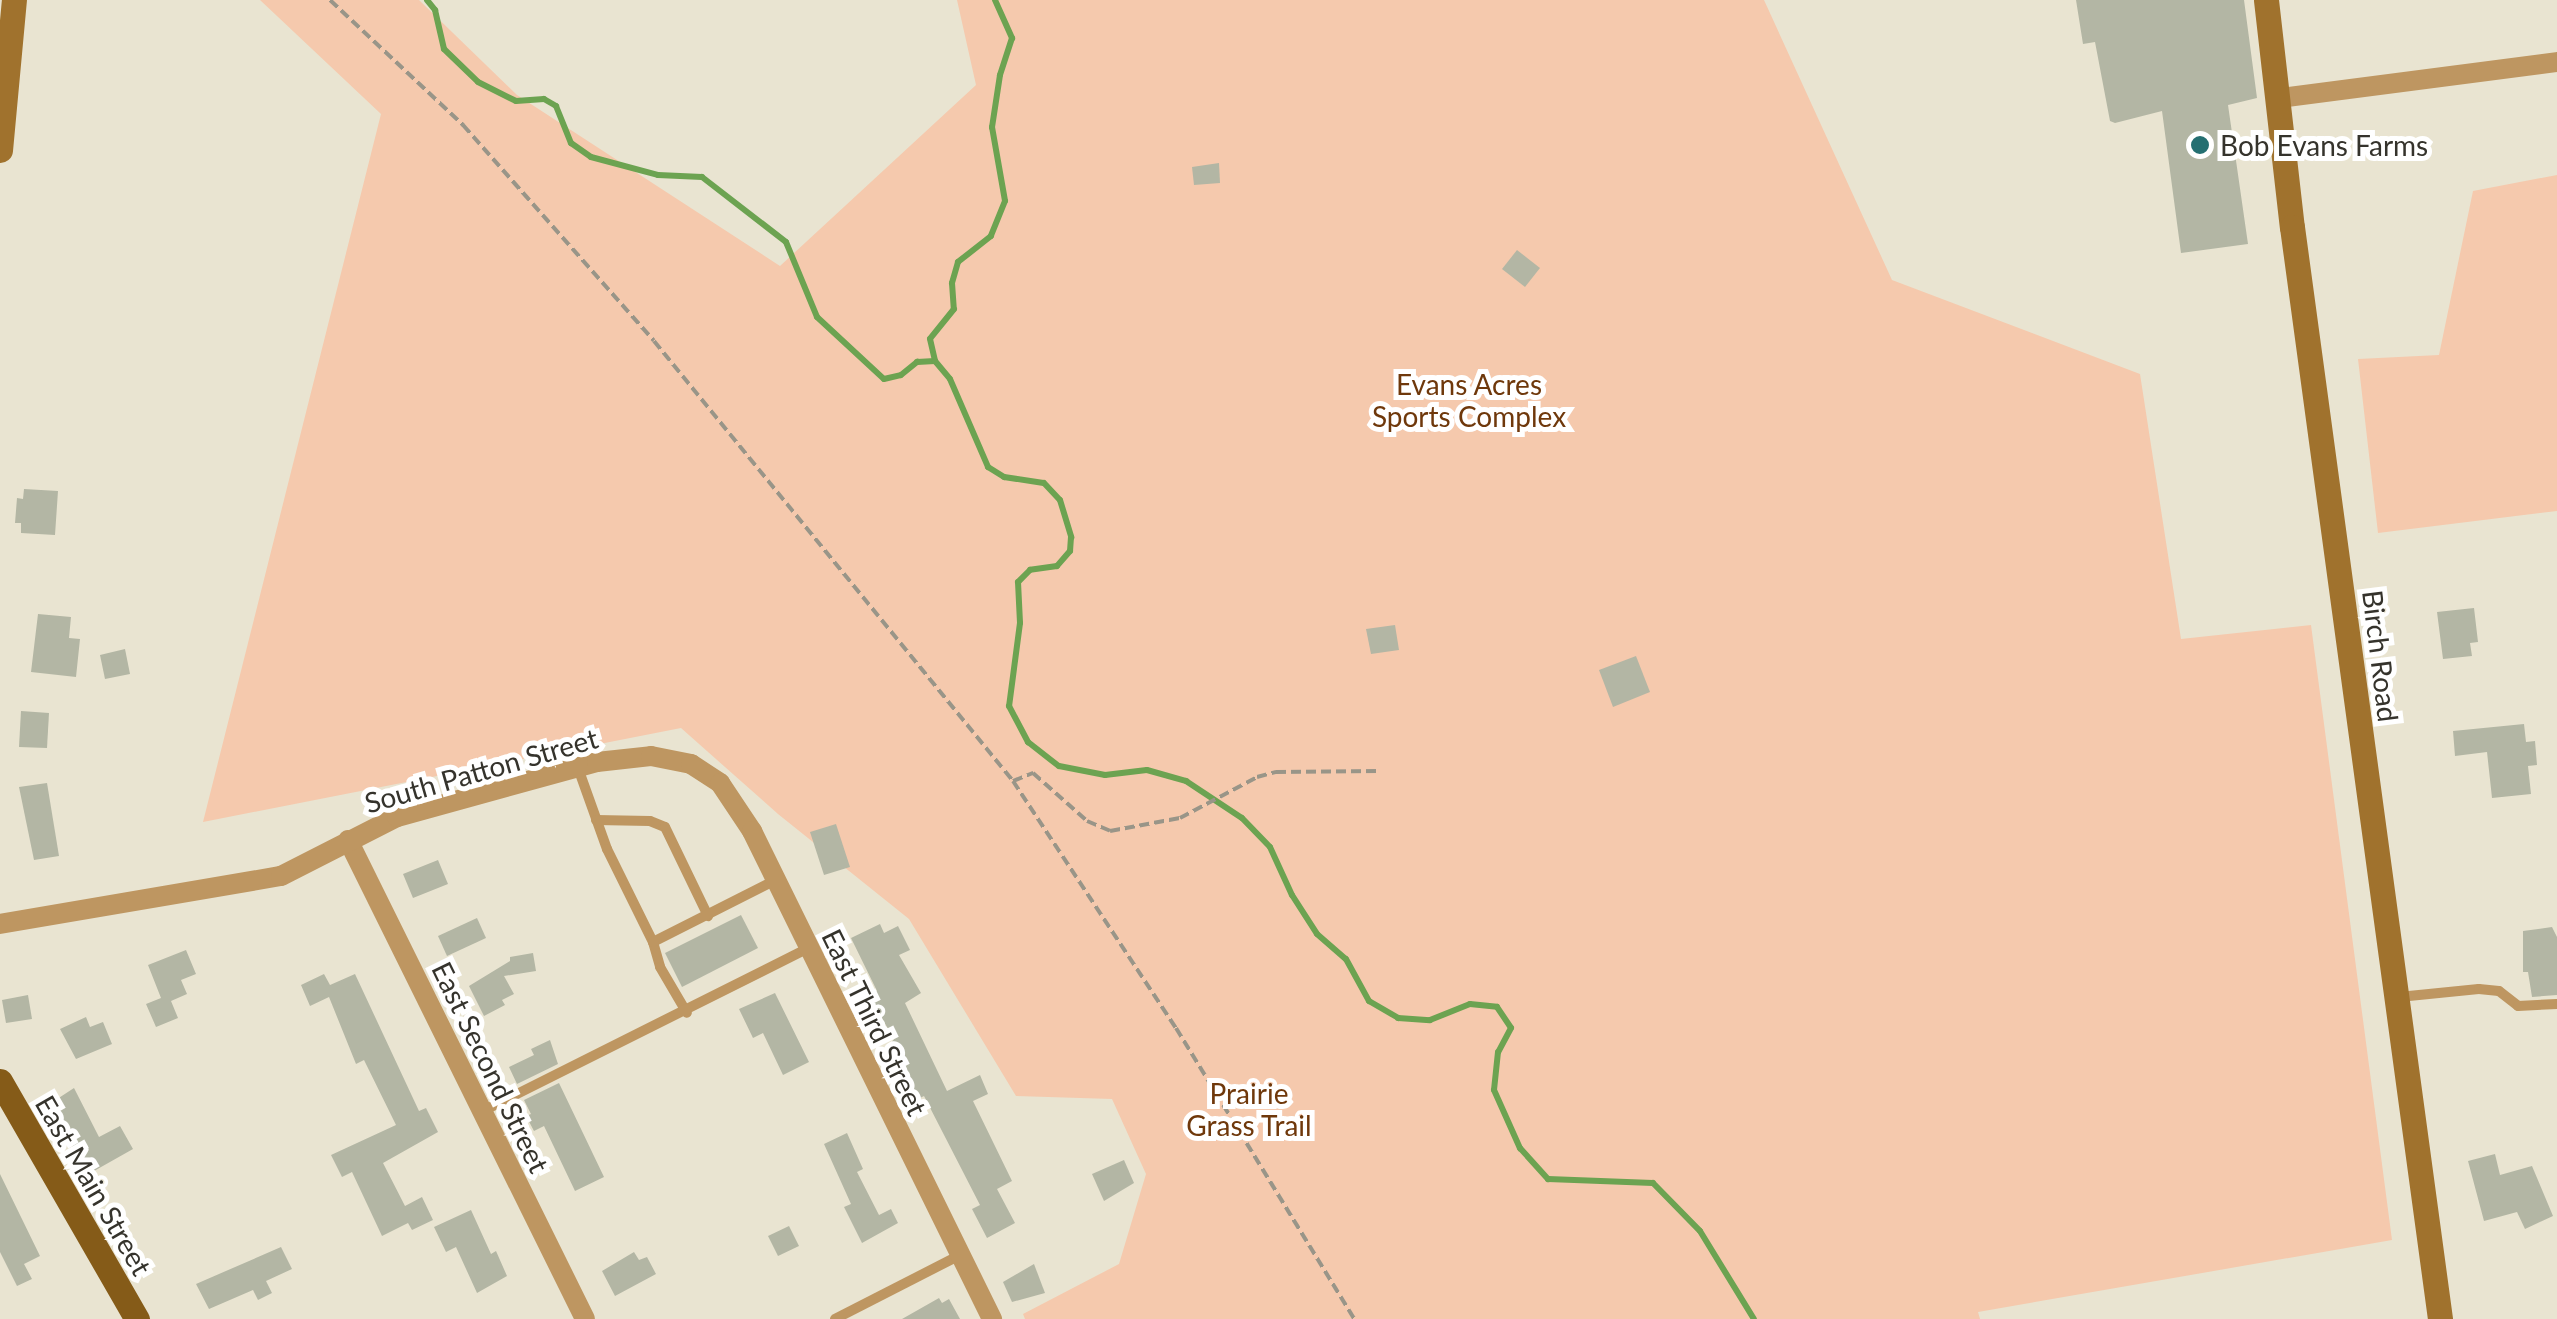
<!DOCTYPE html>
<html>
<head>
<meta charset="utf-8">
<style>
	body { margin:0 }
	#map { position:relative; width:2557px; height:1319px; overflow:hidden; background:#e9e4d1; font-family:Lato,sans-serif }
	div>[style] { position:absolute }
	.green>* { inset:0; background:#f5c9ad }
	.stream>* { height:6px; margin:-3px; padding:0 3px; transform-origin:3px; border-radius:3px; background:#6ca351 }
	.building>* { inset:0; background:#b3b6a4 }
	.path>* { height:4px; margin-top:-2px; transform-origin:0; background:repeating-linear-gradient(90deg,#999588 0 10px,transparent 0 15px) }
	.lane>* { height:10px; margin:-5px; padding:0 5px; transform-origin:5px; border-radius:5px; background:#be9661 }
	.street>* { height:20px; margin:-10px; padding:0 10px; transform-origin:10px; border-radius:10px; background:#be9661 }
	.secondary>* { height:25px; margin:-12.5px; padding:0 12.5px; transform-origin:12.5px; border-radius:12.5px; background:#a0722d }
	.primary>* { height:25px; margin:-12.5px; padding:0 12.5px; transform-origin:12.5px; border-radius:12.5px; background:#855b18 }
	.dots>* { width:28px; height:28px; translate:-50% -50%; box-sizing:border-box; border:5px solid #fff; border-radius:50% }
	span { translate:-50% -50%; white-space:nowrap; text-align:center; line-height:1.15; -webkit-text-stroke:10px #fff; paint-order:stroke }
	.poi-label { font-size:28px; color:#35332c }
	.left { translate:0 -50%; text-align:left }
	.park-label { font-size:28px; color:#6f380b }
	.street-label { font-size:28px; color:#35332c }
</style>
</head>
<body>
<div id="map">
	<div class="green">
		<i style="clip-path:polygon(260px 0,419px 0,517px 95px,780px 266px,976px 85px,957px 0,1764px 0,1892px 280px,2140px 374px,2181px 639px,2311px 625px,2392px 1240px,1978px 1312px,1980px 1319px,1025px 1319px,1023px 1314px,1119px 1264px,1146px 1174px,1112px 1099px,1016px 1096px,909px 919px,778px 814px,681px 728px,203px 822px,381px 114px)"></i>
		<i style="clip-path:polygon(2557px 175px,2557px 511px,2378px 533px,2358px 359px,2439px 355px,2473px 191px)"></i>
	</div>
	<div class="stream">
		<i style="left:427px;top:0;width:13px;rotate:51deg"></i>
		<i style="left:435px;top:10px;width:40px;rotate:77deg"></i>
		<i style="left:444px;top:49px;width:47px;rotate:44.1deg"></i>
		<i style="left:478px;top:82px;width:42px;rotate:26.6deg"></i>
		<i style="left:516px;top:101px;width:28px;rotate:-4deg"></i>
		<i style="left:544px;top:99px;width:14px;rotate:30deg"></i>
		<i style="left:556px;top:106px;width:40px;rotate:68deg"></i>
		<i style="left:571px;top:143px;width:24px;rotate:35deg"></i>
		<i style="left:591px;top:157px;width:69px;rotate:15deg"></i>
		<i style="left:658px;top:175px;width:44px;rotate:2.6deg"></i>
		<i style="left:702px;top:177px;width:106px;rotate:37.7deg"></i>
		<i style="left:786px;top:242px;width:81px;rotate:67.5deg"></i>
		<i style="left:817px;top:317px;width:91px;rotate:42.8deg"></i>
		<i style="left:884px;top:379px;width:17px;rotate:-13deg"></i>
		<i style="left:901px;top:375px;width:21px;rotate:-39deg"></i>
		<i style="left:917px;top:362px;width:18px;rotate:-3deg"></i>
		<i style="left:995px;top:0;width:42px;rotate:65.9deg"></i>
		<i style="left:1012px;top:38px;width:39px;rotate:108deg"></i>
		<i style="left:1000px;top:75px;width:53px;rotate:98.7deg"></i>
		<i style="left:992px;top:127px;width:75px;rotate:80deg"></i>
		<i style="left:1005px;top:201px;width:38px;rotate:112deg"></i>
		<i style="left:991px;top:236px;width:42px;rotate:141.8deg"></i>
		<i style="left:958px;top:262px;width:22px;rotate:106deg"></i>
		<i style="left:952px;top:283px;width:26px;rotate:86deg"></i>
		<i style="left:954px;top:309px;width:38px;rotate:129deg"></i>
		<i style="left:930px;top:339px;width:23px;rotate:77deg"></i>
		<i style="left:935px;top:361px;width:23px;rotate:50deg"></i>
		<i style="left:950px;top:379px;width:96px;rotate:66.6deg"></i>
		<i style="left:988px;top:467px;width:19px;rotate:32deg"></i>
		<i style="left:1004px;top:477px;width:40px;rotate:8.5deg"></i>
		<i style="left:1044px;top:483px;width:23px;rotate:47deg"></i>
		<i style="left:1060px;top:500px;width:39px;rotate:73deg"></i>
		<i style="left:1071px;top:537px;width:14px;rotate:94deg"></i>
		<i style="left:1070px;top:551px;width:20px;rotate:131deg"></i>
		<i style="left:1057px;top:566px;width:27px;rotate:172deg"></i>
		<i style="left:1030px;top:570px;width:17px;rotate:135deg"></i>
		<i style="left:1018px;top:582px;width:41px;rotate:87.2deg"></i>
		<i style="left:1020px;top:623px;width:84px;rotate:97.5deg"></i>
		<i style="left:1009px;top:706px;width:41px;rotate:62.2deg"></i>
		<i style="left:1028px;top:742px;width:39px;rotate:38deg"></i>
		<i style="left:1059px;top:766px;width:47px;rotate:11.1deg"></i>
		<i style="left:1105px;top:775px;width:42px;rotate:-6.8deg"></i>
		<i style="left:1147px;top:770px;width:41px;rotate:15.8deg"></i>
		<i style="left:1186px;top:781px;width:67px;rotate:33.5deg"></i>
		<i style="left:1242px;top:818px;width:40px;rotate:46deg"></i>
		<i style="left:1270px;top:847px;width:53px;rotate:65.4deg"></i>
		<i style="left:1292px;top:895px;width:46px;rotate:57.3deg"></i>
		<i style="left:1317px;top:934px;width:38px;rotate:41deg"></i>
		<i style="left:1346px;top:959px;width:48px;rotate:61.3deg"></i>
		<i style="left:1369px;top:1001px;width:34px;rotate:30deg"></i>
		<i style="left:1398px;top:1018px;width:32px;rotate:4deg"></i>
		<i style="left:1430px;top:1020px;width:43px;rotate:-21.8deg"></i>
		<i style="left:1470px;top:1004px;width:27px;rotate:6deg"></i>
		<i style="left:1497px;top:1007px;width:25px;rotate:56deg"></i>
		<i style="left:1511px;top:1028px;width:27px;rotate:118deg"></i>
		<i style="left:1498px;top:1052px;width:38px;rotate:96deg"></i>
		<i style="left:1494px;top:1090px;width:64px;rotate:65.9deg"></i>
		<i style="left:1520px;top:1148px;width:42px;rotate:47.9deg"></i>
		<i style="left:1548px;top:1179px;width:105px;rotate:2.2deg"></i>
		<i style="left:1653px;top:1183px;width:67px;rotate:45.6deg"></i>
		<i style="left:1700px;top:1231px;width:103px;rotate:58.5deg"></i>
	</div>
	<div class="building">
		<i style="clip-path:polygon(2076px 0,2244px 0,2257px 98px,2228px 105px,2248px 244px,2181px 253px,2162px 111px,2115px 123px,2110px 121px,2095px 42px,2083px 44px)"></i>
		<i style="clip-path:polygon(1219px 163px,1220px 183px,1194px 185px,1192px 167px)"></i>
		<i style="clip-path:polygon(1517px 250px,1540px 268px,1525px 287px,1502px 269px)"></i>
		<i style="clip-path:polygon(24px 489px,58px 491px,55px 535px,21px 533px,21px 523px,15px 523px,17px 498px,23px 499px)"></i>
		<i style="clip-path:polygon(2474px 608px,2478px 642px,2470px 643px,2472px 656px,2443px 659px,2437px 612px)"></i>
		<i style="clip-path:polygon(38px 614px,71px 617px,69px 638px,80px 639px,76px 677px,31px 672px)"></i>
		<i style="clip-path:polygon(1395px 625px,1399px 650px,1371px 654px,1366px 629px)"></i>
		<i style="clip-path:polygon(125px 649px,130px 674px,105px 679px,100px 655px)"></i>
		<i style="clip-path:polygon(1636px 656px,1650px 692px,1613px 707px,1599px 670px)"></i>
		<i style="clip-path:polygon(21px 711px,49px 713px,47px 748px,19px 747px)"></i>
		<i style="clip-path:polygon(2524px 724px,2526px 742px,2535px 741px,2537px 765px,2528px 766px,2531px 794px,2492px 798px,2487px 752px,2455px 756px,2453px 731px)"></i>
		<i style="clip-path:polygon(47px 783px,59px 856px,34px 860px,19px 787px)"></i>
		<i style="clip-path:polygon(836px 824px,850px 867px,824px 875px,810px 832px)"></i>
		<i style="clip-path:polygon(438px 860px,448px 884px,413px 898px,403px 874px)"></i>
		<i style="clip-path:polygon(741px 915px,758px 948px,682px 987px,665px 953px)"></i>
		<i style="clip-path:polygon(477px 918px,486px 938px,447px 956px,438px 936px)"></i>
		<i style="clip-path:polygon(880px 924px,884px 933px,898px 926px,910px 950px,899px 955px,921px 993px,905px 1003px,947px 1091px,980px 1075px,988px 1094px,973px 1101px,1012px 1181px,997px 1189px,1015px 1223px,987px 1238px,972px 1209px,980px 1205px,924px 1096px,908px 1104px,886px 1050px,894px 1039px,870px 998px,877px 991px,851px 938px)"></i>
		<i style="clip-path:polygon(2552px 927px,2557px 937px,2557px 995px,2532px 997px,2528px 972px,2523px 972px,2523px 931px)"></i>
		<i style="clip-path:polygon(186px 950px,196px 974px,181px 980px,187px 994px,171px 1001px,178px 1018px,156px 1027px,146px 1004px,161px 998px,148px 965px)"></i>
		<i style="clip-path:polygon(533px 953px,536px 971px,504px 976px,514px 994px,502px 1000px,505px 1005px,484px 1016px,469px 986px,510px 961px,510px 957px)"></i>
		<i style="clip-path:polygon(324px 974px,330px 985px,355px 974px,419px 1111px,426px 1108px,438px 1132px,383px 1163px,405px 1206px,422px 1197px,433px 1220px,412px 1230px,408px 1223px,382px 1236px,352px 1172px,342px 1177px,331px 1155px,396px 1125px,364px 1060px,356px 1064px,329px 997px,310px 1006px,301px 985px)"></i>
		<i style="clip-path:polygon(775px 993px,809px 1062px,783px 1075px,763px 1033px,753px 1038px,739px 1009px)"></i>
		<i style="clip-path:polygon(28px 995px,32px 1019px,6px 1023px,2px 1000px)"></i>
		<i style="clip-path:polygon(86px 1017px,90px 1027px,103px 1022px,112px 1044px,76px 1059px,60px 1029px)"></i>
		<i style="clip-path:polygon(550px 1040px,558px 1064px,517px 1084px,509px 1067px,534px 1055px,531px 1049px)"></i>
		<i style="clip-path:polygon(559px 1083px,604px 1177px,575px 1191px,544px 1126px,534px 1131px,526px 1116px,531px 1114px,524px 1100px)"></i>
		<i style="clip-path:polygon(74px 1088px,99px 1137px,120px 1126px,133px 1149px,94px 1171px,87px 1171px,48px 1105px)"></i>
		<i style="clip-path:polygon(847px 1133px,863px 1169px,857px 1172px,879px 1215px,891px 1209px,898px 1223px,862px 1243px,844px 1207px,851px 1204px,824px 1144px)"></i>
		<i style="clip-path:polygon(2495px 1154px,2500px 1175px,2532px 1166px,2553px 1216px,2525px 1229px,2517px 1212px,2484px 1221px,2468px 1161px)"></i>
		<i style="clip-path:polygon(1124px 1160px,1134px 1183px,1104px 1201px,1092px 1174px)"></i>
		<i style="clip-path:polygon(0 1174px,40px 1256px,24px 1264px,32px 1279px,17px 1286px,0 1252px)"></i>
		<i style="clip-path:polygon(471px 1210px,491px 1254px,496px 1251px,507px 1276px,477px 1293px,456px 1247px,446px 1252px,434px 1227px)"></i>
		<i style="clip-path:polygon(789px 1226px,799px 1246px,778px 1256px,768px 1236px)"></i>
		<i style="clip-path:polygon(281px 1247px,292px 1269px,266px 1281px,272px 1293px,258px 1300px,253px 1290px,209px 1309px,196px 1284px)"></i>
		<i style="clip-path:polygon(634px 1252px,639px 1260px,647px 1257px,656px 1274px,615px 1296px,602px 1271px)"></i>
		<i style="clip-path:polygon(1034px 1264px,1045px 1293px,1012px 1302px,1003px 1282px)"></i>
		<i style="clip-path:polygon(939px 1298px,942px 1303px,949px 1299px,960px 1319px,902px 1319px)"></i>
	</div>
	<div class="path">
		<i style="left:330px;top:0;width:183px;rotate:43.2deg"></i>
		<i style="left:463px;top:125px;width:288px;rotate:48.5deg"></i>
		<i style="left:654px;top:341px;width:568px;rotate:50.79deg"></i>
		<i style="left:1013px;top:781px;width:296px;rotate:56.6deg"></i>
		<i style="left:1176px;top:1028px;width:341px;rotate:58.5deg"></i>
		<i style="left:1013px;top:781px;width:22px;rotate:-22deg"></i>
		<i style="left:1033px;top:773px;width:72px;rotate:41.6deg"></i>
		<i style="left:1087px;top:821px;width:25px;rotate:23deg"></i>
		<i style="left:1110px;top:831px;width:71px;rotate:-10.5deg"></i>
		<i style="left:1180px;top:818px;width:87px;rotate:-28deg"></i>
		<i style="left:1257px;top:777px;width:20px;rotate:-15deg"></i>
		<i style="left:1276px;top:772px;width:103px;rotate:-0.6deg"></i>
	</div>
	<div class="lane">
		<i style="left:578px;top:768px;width:86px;rotate:70.3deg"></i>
		<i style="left:607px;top:849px;width:104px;rotate:63.7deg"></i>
		<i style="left:653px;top:942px;width:26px;rotate:74deg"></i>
		<i style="left:660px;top:967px;width:53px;rotate:59.6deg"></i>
		<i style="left:596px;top:820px;width:54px;rotate:1.1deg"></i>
		<i style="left:650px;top:821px;width:16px;rotate:22deg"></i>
		<i style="left:665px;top:827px;width:99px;rotate:64.2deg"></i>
		<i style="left:653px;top:942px;width:138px;rotate:-26.8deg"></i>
		<i style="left:2399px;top:997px;width:80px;rotate:-5.7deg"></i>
		<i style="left:2479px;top:989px;width:20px;rotate:6deg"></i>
		<i style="left:2499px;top:991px;width:24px;rotate:38deg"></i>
		<i style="left:2518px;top:1006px;width:39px;rotate:-3deg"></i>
		<i style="left:483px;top:1111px;width:364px;rotate:-26.6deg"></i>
		<i style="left:835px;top:1319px;width:140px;rotate:-27.1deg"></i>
	</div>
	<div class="street">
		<i style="left:2280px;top:98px;width:279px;rotate:-7.4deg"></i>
		<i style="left:348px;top:840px;width:534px;rotate:63.67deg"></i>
		<i style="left:0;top:924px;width:285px;rotate:-9.7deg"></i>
		<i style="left:281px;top:876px;width:130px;rotate:-27deg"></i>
		<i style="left:397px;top:817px;width:207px;rotate:-15.4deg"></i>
		<i style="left:597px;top:762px;width:54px;rotate:-6.3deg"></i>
		<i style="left:651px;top:756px;width:41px;rotate:11.3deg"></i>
		<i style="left:691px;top:764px;width:35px;rotate:33deg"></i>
		<i style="left:720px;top:783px;width:58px;rotate:56.3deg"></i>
		<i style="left:752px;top:831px;width:544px;rotate:63.81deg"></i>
	</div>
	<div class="secondary">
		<i style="left:2266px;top:0;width:228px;rotate:83.5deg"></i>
		<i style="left:2292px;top:227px;width:1102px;rotate:82.28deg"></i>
		<i style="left:0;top:150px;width:151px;rotate:-84.7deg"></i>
	</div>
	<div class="primary">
		<i style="left:0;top:1081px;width:275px;rotate:60.1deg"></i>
	</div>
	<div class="dots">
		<i style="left:2200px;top:145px;background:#246f71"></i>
	</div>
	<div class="poi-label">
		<span class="left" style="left:2220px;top:145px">Bob Evans Farms</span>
	</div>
	<div class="park-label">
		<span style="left:1469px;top:400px">Evans Acres<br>Sports Complex</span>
		<span style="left:1249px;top:1109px">Prairie<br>Grass Trail</span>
	</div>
	<div class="street-label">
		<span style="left:2381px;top:656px;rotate:83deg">Birch Road</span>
		<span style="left:481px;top:770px;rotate:-16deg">South Patton Street</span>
		<span style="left:875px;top:1022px;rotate:64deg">East Third Street</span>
		<span style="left:491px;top:1067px;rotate:64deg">East Second Street</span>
		<span style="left:94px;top:1185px;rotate:60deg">East Main Street</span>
	</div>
</div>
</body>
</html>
